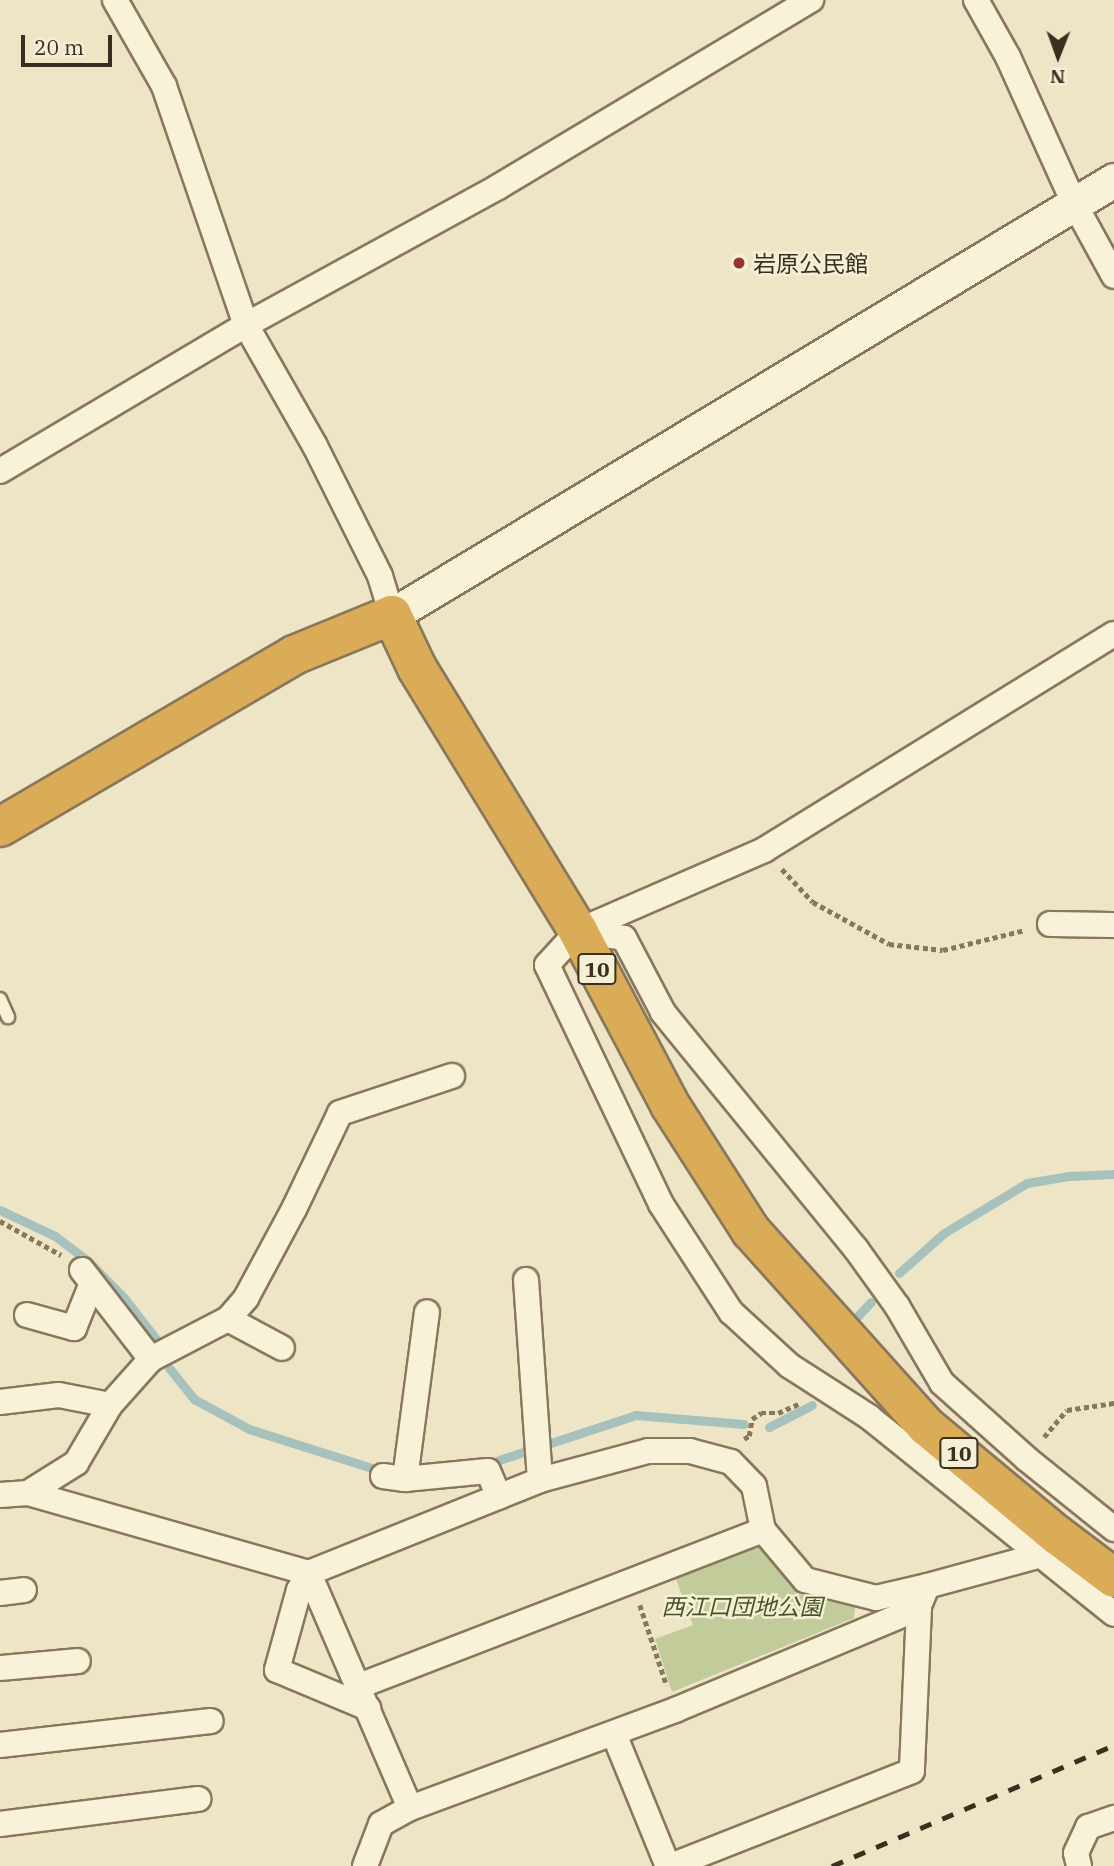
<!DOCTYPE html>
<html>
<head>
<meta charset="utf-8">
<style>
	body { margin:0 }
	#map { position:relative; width:1114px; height:1866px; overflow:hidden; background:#eee5c6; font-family:"IBM Plex Serif","Noto Sans JP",serif }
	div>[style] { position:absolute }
	.green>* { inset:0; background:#c2cc9a }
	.stream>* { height:9px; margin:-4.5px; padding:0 4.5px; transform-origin:4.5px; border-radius:4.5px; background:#a7c1bc }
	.path>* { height:4.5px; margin-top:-2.25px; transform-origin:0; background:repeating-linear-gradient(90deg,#89775c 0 5px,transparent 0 8.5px) }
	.roads { filter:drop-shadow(2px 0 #89775c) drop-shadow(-2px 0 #89775c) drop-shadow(0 2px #89775c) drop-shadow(0 -2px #89775c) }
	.lane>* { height:12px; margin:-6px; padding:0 6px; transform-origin:6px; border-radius:6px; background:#f8f2d9 }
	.street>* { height:24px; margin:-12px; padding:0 12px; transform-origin:12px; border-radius:12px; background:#f8f2d9 }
	.secondary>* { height:33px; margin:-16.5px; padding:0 16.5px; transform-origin:16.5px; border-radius:16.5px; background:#f8f2d9 }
	.highway>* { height:38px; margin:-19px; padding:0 19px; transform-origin:19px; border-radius:19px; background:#dbac58 }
	.rail>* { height:5px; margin-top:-2.5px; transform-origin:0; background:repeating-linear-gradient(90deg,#392e1f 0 12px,transparent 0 24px) }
	.dots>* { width:19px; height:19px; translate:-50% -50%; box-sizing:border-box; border:4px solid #f5efd5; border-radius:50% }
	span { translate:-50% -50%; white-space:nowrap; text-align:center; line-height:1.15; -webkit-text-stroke:5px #f5efd5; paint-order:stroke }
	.shield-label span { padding:2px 5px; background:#f5efd5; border:2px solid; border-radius:5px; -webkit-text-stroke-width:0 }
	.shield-label { font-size:21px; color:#392e1f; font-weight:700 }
	.poi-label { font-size:23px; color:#392e1f }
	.left { translate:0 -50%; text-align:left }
	.park-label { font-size:23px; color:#465526; font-style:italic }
	.north { position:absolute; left:1023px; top:21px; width:70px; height:70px; -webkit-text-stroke:5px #f5efd5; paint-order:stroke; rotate:181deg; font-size:19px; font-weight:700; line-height:28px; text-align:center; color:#392e1f }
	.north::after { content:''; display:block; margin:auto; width:24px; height:32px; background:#392e1f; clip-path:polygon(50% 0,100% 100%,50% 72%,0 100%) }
	.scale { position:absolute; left:21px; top:35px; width:91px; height:32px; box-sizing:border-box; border:4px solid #392e1f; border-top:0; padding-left:9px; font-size:21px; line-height:24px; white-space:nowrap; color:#392e1f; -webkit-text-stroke:5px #f5efd5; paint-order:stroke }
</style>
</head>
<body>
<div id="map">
	<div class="green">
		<i style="clip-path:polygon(752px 1545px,762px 1545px,799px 1594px,855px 1607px,854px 1618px,672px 1692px,655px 1639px,693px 1625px,674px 1574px)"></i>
	</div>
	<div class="stream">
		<i style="left:0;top:1210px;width:61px;rotate:25.3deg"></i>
		<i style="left:55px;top:1236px;width:40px;rotate:37deg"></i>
		<i style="left:87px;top:1260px;width:54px;rotate:45.7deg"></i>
		<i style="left:125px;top:1299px;width:51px;rotate:52.2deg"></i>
		<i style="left:899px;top:1273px;width:60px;rotate:-41.6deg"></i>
		<i style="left:944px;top:1233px;width:97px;rotate:-31.1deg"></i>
		<i style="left:1027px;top:1183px;width:43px;rotate:-9.5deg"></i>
		<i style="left:1069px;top:1176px;width:45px;rotate:-2.5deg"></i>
		<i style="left:855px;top:1319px;width:23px;rotate:-47deg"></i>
		<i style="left:169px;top:1368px;width:40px;rotate:51deg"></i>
		<i style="left:194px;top:1399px;width:63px;rotate:28.6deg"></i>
		<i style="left:249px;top:1429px;width:129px;rotate:17.6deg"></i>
		<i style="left:769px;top:1427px;width:48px;rotate:-27.1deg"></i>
		<i style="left:499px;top:1460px;width:144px;rotate:-18.2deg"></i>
		<i style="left:636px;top:1415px;width:108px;rotate:4.8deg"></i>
	</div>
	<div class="path">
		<i style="left:782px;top:869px;width:45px;rotate:46.8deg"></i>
		<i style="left:813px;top:902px;width:87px;rotate:28.9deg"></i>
		<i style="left:889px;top:944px;width:54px;rotate:6.3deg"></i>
		<i style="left:943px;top:950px;width:84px;rotate:-13.7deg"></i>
		<i style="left:0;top:1221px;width:70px;rotate:29.1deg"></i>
		<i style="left:1044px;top:1437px;width:35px;rotate:-50deg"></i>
		<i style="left:1067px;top:1410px;width:48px;rotate:-8.5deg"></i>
		<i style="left:744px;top:1439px;width:6px;rotate:-31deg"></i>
		<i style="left:749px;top:1436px;width:17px;rotate:-80deg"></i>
		<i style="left:752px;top:1419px;width:11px;rotate:-34deg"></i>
		<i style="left:761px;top:1413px;width:17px"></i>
		<i style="left:778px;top:1413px;width:24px;rotate:-24deg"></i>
		<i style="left:640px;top:1605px;width:85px;rotate:71.6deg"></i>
	</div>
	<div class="roads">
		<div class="lane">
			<i style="left:0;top:999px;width:20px;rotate:66deg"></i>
		</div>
		<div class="street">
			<i style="left:115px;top:0;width:99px;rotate:60.3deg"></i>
			<i style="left:164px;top:86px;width:253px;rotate:71.1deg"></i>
			<i style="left:246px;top:325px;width:139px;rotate:60.3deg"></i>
			<i style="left:315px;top:446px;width:145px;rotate:63.4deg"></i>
			<i style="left:380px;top:576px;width:41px;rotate:72.9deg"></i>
			<i style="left:976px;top:0;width:65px;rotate:60.7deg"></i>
			<i style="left:1008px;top:57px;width:160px;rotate:65.7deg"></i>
			<i style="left:1074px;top:203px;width:83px;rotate:61.3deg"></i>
			<i style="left:0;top:471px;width:286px;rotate:-30.7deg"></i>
			<i style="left:246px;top:325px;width:287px;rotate:-28.7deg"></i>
			<i style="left:498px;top:187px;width:365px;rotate:-30.9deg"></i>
			<i style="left:1050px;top:924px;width:64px;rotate:0.9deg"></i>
			<i style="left:578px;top:931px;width:203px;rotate:-23.5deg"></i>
			<i style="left:764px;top:850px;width:411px;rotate:-31.7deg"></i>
			<i style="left:82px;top:1270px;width:113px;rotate:52.2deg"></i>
			<i style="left:526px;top:1280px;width:200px;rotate:86deg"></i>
			<i style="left:27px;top:1315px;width:49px;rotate:15.5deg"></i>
			<i style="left:74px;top:1328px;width:48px;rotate:-68.2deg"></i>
			<i style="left:228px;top:1319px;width:61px;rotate:28.2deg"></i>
			<i style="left:0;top:1402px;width:59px;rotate:-6.8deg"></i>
			<i style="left:59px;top:1395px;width:52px;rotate:11.1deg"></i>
			<i style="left:383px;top:1476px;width:22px;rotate:8deg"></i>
			<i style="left:405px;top:1479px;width:83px;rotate:-5.5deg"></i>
			<i style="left:488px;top:1471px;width:28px;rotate:67deg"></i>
			<i style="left:405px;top:1479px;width:168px;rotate:-82.5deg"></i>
			<i style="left:28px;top:1493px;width:57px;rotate:-32deg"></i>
			<i style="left:76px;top:1463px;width:67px;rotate:-59.6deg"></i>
			<i style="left:110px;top:1405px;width:62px;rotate:-48.3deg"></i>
			<i style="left:151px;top:1359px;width:87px;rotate:-27.5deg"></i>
			<i style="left:228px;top:1319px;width:28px;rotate:-49deg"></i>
			<i style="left:246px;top:1298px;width:101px;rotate:-61.7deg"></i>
			<i style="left:294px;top:1209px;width:106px;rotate:-64.4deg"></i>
			<i style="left:340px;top:1113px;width:118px;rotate:-18.3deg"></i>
			<i style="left:0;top:1495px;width:28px;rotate:-4deg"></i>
			<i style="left:28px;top:1493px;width:292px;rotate:15.9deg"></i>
			<i style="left:309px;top:1573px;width:20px;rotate:120deg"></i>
			<i style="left:299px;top:1590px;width:83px;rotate:105.4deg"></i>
			<i style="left:277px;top:1670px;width:99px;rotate:22.7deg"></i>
			<i style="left:1114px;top:1529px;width:112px;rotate:-141.2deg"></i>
			<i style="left:1027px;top:1459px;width:114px;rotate:-138.2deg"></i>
			<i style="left:942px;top:1383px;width:89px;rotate:-120.3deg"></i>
			<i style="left:897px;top:1306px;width:70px;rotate:-125.7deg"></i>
			<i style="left:856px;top:1249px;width:306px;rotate:-129.2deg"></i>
			<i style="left:663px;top:1012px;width:84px;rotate:-117.8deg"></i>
			<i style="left:624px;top:938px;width:47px;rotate:-171.3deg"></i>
			<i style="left:578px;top:931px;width:46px;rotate:132.4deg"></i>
			<i style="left:547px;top:965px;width:265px;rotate:64.5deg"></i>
			<i style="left:661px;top:1204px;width:129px;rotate:57.1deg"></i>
			<i style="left:731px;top:1312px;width:80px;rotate:42.5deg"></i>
			<i style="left:790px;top:1366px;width:94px;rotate:32.8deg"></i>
			<i style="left:869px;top:1417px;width:314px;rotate:38.8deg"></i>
			<i style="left:0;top:1593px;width:24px;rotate:-7deg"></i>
			<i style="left:921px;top:1601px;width:16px;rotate:-68deg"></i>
			<i style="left:927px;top:1586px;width:118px;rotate:-15.2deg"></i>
			<i style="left:0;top:1668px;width:78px;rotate:-5.1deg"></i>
			<i style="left:359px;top:1686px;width:433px;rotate:-21.1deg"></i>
			<i style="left:614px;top:1734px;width:143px;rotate:67.8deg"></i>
			<i style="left:0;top:1745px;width:212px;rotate:-6.5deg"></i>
			<i style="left:410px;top:1808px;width:256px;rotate:-113.3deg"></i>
			<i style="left:309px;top:1573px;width:249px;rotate:-21.9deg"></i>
			<i style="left:540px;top:1480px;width:112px;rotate:-15deg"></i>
			<i style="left:648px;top:1451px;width:42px"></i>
			<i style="left:690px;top:1451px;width:42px;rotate:15deg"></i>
			<i style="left:731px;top:1462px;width:33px;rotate:46deg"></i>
			<i style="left:754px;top:1486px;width:45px;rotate:78.4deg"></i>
			<i style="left:763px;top:1530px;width:65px;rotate:50deg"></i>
			<i style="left:805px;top:1580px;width:73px;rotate:14.2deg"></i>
			<i style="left:876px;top:1598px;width:52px;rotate:-13.2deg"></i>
			<i style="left:0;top:1824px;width:200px;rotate:-7.2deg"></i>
			<i style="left:365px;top:1866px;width:45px;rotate:-69.1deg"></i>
			<i style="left:381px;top:1824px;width:33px;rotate:-29deg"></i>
			<i style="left:410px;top:1808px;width:283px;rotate:-20.3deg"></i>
			<i style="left:675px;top:1710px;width:264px;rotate:-22.7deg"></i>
			<i style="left:919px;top:1608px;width:163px;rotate:92.5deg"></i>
			<i style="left:912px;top:1771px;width:259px;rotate:158.5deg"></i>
			<i style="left:1079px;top:1866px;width:13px;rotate:-103deg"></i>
			<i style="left:1076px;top:1853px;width:29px;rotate:-65deg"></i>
			<i style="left:1088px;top:1827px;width:28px;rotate:-19deg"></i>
		</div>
		<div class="secondary">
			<i style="left:392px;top:615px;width:843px;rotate:-31.07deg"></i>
		</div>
		<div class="highway">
			<i style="left:0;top:827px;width:341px;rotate:-30.3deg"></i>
			<i style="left:294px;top:655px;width:106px;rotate:-22.2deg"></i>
			<i style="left:392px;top:615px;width:59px;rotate:64.7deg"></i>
			<i style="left:417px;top:668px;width:308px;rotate:58.5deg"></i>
			<i style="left:578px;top:931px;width:197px;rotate:62.1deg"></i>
			<i style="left:670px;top:1105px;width:150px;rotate:57.3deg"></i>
			<i style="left:751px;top:1231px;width:262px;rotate:48.1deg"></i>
			<i style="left:926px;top:1426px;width:170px;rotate:39.8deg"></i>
			<i style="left:1057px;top:1535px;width:71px;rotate:37deg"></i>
		</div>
	</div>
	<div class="rail">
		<i style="left:832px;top:1866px;width:307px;rotate:-23.2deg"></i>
	</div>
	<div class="dots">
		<i style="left:739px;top:263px;background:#97342c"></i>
	</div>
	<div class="shield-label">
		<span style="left:597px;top:969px">10</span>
		<span style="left:959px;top:1453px">10</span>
	</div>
	<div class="poi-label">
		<span class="left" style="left:753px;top:263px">岩原公民館</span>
	</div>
	<div class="park-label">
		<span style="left:742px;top:1606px">西江口団地公園</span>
	</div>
	<div class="north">N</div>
	<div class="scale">20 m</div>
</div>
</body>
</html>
